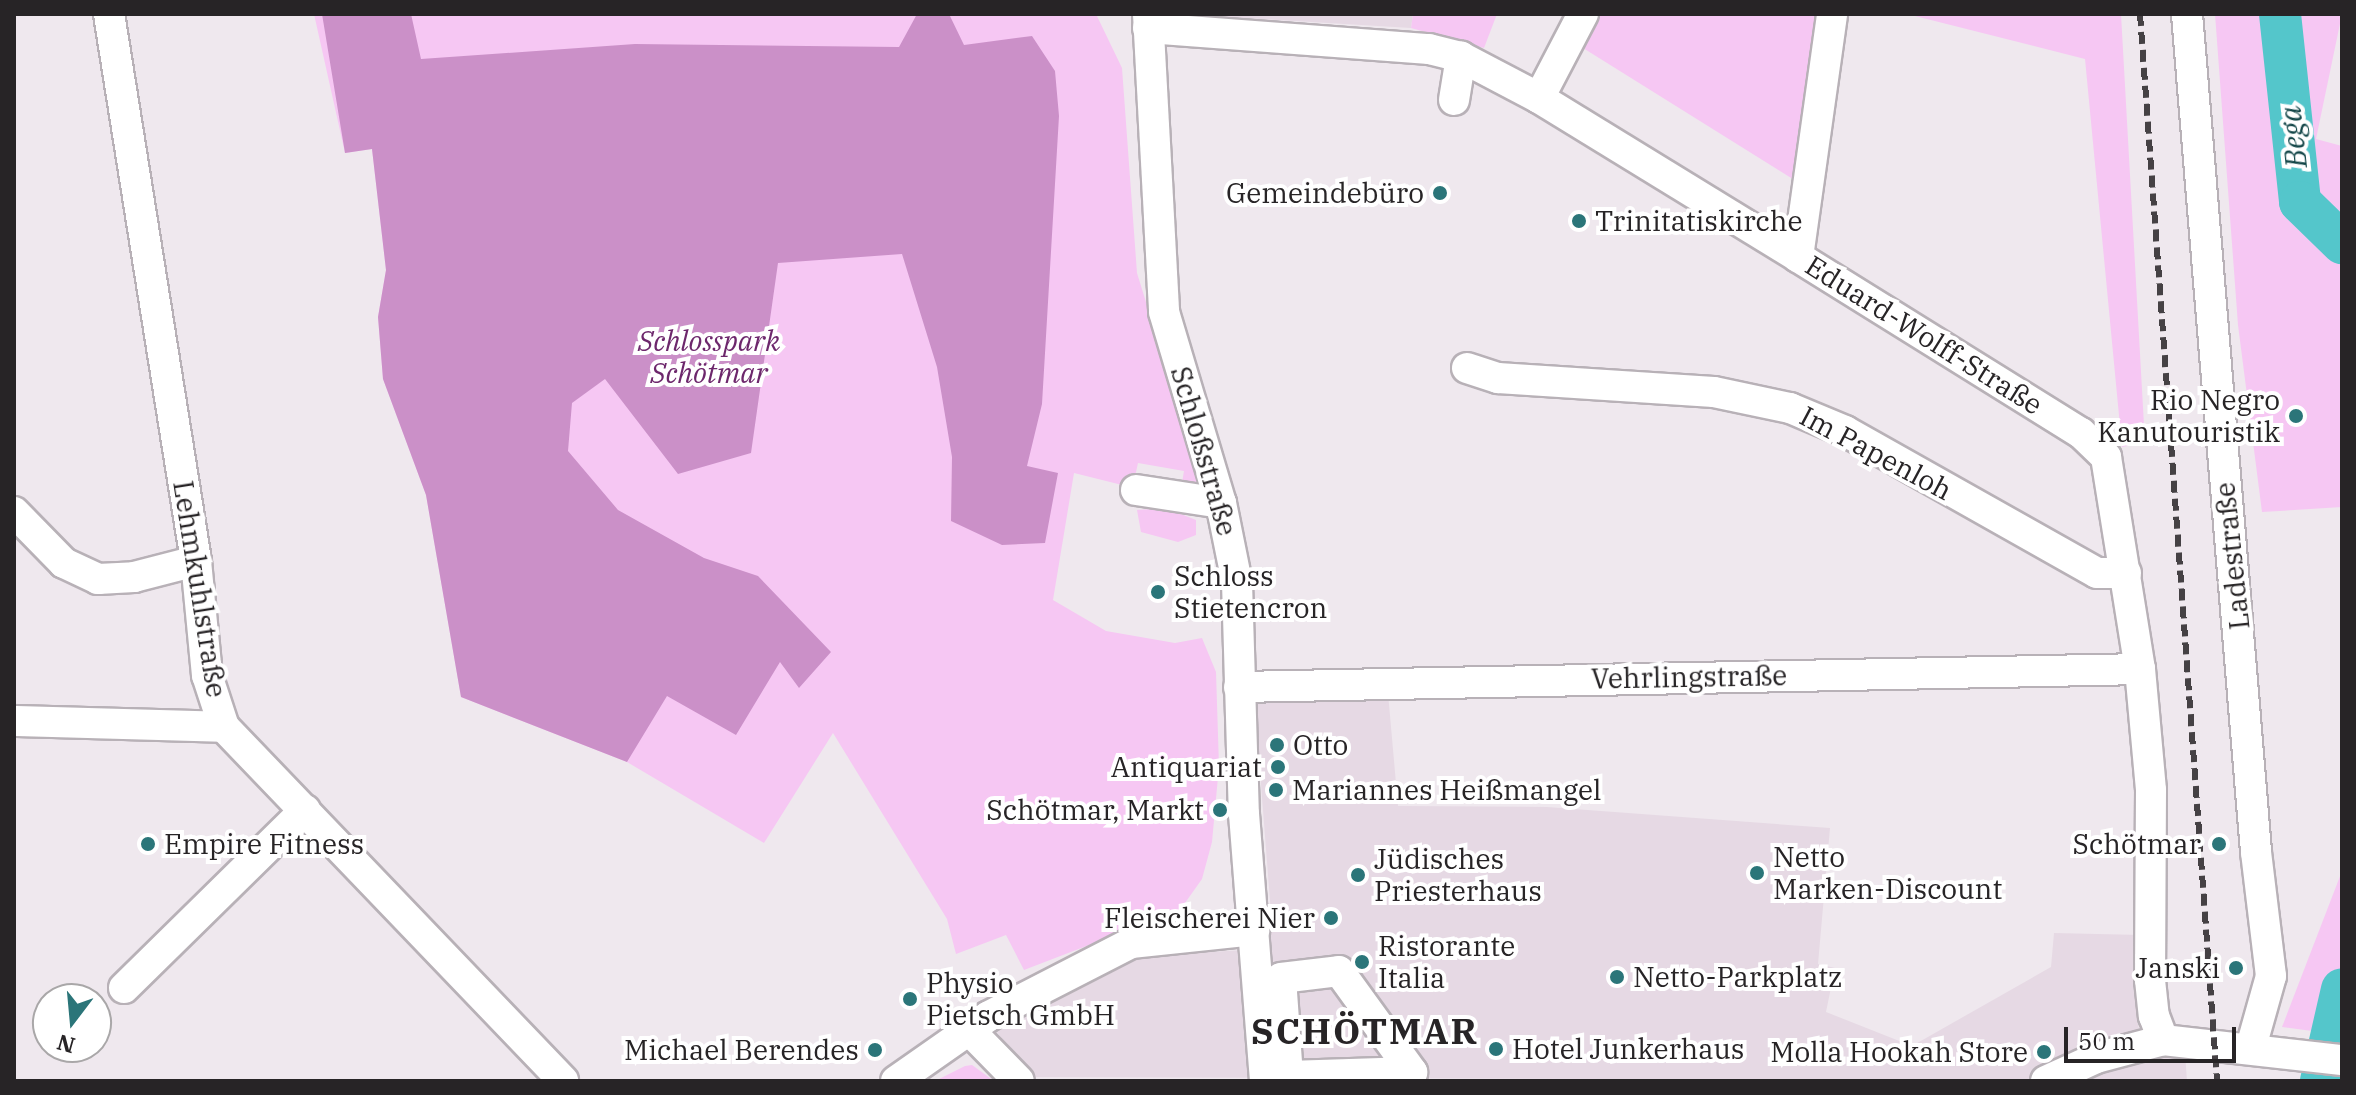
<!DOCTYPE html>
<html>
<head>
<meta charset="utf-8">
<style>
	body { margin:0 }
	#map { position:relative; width:2356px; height:1095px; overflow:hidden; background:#efe8ee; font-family:"IBM Plex Serif",serif }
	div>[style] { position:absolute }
	.built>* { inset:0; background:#e6d9e4 }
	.green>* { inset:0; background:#f6c7f3 }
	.forest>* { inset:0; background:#cb90c8 }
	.river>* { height:42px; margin:-21px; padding:0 21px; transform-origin:21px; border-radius:21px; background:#54c6cb }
	.roads { filter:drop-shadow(2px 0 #b8b1b7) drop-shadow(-2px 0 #b8b1b7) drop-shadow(0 2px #b8b1b7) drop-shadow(0 -2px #b8b1b7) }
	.minor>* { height:30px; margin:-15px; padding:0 15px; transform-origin:15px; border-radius:15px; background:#fff }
	.rail>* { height:6px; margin-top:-3px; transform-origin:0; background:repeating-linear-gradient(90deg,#454144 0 12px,transparent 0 18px) }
	.dots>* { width:22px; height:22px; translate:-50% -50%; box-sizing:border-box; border:4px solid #fff; border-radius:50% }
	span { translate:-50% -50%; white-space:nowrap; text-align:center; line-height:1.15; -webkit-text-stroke:8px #fff; paint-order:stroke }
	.poi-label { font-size:28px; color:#272426 }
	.right { translate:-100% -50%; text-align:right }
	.left { translate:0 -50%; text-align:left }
	.street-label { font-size:28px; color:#272426 }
	.park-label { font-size:28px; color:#6d276c; font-style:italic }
	.water-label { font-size:30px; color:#134648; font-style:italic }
	.district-label { font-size:36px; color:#272426; font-weight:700; letter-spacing:2px }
	.frame { position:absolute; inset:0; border:16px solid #272426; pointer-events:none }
	.north { position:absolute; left:32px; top:983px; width:80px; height:80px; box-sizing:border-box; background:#fff; border:2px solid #a9a7a8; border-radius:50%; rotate:196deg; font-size:22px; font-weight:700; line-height:32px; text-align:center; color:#272426 }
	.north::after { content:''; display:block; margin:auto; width:28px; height:36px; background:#2b7579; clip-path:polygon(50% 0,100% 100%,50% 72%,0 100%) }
	.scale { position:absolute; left:2064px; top:1027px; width:172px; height:36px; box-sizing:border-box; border:4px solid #272426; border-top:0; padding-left:10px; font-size:24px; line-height:28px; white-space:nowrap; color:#272426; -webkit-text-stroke:6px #fff; paint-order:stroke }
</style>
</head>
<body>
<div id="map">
	<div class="built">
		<i style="clip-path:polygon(1177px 14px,1413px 14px,1411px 28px)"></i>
		<i style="clip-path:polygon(1388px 693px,1398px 806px,1547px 807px,1830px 828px,1818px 964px,1835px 968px,1826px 1012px,1912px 1046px,2051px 967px,2054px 933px,2141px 935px,2137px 1019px,2145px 1058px,2185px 1053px,2187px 1081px,1032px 1077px,997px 1032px,1130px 956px,1246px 950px,1271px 913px,1254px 695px)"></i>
	</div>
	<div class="green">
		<i style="clip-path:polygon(314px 14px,1096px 14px,1122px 68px,1137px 273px,1202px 484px,1181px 489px,1184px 471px,1138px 463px,1134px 481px,1126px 486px,1074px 473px,1053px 600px,1106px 631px,1175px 643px,1202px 638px,1216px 672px,1219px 766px,1212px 842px,1202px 879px,1180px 910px,1024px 970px,1006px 935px,956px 954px,947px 919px,833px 733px,764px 843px,627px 762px,461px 697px,426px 495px,383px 379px,378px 317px,386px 270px,372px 149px,345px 153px)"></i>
		<i style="clip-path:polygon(1413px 14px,1497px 14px,1484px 48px,1411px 28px)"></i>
		<i style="clip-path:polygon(1591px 14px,1823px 14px,1804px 186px,1575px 43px)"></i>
		<i style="clip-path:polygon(1907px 14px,2121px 14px,2145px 443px,2122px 447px,2085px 59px)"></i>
		<i style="clip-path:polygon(2215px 14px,2342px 14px,2316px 139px,2342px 146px,2342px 507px,2262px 512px,2238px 325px)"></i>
		<i style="clip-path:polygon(1166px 508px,1196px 520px,1196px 535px,1178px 542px,1141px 532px,1137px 510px)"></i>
		<i style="clip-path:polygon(2342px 871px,2342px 1035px,2282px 1027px)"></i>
		<i style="clip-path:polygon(972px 1065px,994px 1081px,935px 1081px,965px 1066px)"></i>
	</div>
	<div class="forest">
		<i style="clip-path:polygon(322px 14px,411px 14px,421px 59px,635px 44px,899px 47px,917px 14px,949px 14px,964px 45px,1032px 36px,1055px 71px,1059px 116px,1042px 404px,1027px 466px,1058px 473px,1045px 543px,1002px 545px,951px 521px,952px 457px,937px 367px,902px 254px,778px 263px,751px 453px,678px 474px,605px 379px,572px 403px,568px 451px,618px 510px,704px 558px,758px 576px,831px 652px,799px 688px,780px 662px,736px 735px,667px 696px,627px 762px,461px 697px,426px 495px,383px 379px,378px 317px,386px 270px,372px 149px,345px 153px)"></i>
	</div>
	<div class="river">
		<i style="left:2280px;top:14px;width:189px;rotate:83.9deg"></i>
		<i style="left:2300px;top:202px;width:59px;rotate:44.3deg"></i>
		<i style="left:2321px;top:1081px;width:94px;rotate:-77.1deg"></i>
	</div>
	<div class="roads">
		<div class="minor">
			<i style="left:109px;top:14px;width:554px;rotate:80.96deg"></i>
			<i style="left:196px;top:561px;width:115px;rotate:84.5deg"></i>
			<i style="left:207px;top:675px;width:55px;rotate:71.9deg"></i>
			<i style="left:224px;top:727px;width:490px;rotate:46.2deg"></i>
			<i style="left:1148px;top:14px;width:298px;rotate:86.9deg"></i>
			<i style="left:1164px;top:312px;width:199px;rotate:73.4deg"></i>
			<i style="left:1221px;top:503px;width:81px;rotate:78.6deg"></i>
			<i style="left:1237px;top:582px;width:232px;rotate:88.3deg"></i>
			<i style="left:1244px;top:814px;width:268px;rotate:85.5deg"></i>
			<i style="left:2187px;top:14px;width:841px;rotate:85.29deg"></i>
			<i style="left:2256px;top:852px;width:125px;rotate:83.1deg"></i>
			<i style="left:2271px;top:976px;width:74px;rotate:105.7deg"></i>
			<i style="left:1148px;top:28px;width:282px;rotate:4.3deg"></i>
			<i style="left:1429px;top:49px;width:33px;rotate:14deg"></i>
			<i style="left:1461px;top:57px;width:88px;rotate:27.7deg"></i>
			<i style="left:1539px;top:98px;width:304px;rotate:31.5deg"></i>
			<i style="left:1798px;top:257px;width:333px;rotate:31.9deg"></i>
			<i style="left:2081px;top:433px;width:35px;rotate:44deg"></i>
			<i style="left:2106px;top:457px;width:215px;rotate:80.9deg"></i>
			<i style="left:2140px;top:669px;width:121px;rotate:84.8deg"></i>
			<i style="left:2151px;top:790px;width:190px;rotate:90.3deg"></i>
			<i style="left:2150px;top:980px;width:36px;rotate:84deg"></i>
			<i style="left:2154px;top:1016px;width:26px;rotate:69deg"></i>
			<i style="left:1539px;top:98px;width:95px;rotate:-62.4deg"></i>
			<i style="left:1454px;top:100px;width:44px;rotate:-80.8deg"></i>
			<i style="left:1798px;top:257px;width:245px;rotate:-82deg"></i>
			<i style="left:1467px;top:368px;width:33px;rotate:18deg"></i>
			<i style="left:1498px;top:378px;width:216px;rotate:3.7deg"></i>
			<i style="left:1714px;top:392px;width:78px;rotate:11.9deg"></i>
			<i style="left:1790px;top:408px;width:60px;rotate:22.7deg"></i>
			<i style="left:1845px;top:431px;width:289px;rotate:29.4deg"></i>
			<i style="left:2097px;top:573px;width:29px"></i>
			<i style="left:1136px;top:490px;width:86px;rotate:8.7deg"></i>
			<i style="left:14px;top:512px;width:71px;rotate:45.6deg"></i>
			<i style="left:64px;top:563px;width:38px;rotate:25deg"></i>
			<i style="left:98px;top:579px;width:36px;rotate:-3deg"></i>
			<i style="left:134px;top:577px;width:64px;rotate:-14.5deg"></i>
			<i style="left:1239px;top:687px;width:901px;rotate:-1.14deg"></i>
			<i style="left:14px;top:721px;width:210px;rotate:1.6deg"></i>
			<i style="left:1339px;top:971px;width:125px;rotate:54.1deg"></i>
			<i style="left:1412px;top:1072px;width:124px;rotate:178.2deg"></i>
			<i style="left:1288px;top:1076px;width:98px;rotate:-94.1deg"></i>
			<i style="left:1281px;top:978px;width:58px;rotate:-6.9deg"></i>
			<i style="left:124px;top:988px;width:254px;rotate:-44.5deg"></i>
			<i style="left:969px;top:1030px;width:71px;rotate:45.6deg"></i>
			<i style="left:896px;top:1081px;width:113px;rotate:-35deg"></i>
			<i style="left:989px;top:1016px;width:160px;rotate:-27.2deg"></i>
			<i style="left:1131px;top:943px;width:124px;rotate:-6deg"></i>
			<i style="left:2046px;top:1081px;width:55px;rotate:-24.7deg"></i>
			<i style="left:2096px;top:1058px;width:69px;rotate:-15deg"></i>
			<i style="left:2163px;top:1040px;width:180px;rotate:6.4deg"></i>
		</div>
	</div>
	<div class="rail">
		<i style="left:2140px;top:14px;width:1070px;rotate:85.87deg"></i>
	</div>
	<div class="dots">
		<i style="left:1440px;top:193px;background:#2b7579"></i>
		<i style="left:1579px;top:221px;background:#2b7579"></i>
		<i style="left:2296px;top:416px;background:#2b7579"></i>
		<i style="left:1158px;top:592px;background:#2b7579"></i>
		<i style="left:1277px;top:745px;background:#2b7579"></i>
		<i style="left:1278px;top:767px;background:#2b7579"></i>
		<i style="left:1276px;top:790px;background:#2b7579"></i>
		<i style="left:1220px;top:810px;background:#2b7579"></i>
		<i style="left:148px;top:844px;background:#2b7579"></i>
		<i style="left:2219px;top:844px;background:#2b7579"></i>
		<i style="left:1757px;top:873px;background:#2b7579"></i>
		<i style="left:1358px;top:875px;background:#2b7579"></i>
		<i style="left:1331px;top:918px;background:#2b7579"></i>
		<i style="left:1362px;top:962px;background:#2b7579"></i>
		<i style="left:2236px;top:968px;background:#2b7579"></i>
		<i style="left:1617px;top:977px;background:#2b7579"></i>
		<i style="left:910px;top:999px;background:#2b7579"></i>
		<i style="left:1496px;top:1049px;background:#2b7579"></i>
		<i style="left:875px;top:1050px;background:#2b7579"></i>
		<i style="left:2044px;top:1052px;background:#2b7579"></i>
	</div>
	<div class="poi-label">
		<span class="right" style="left:1424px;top:193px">Gemeindebüro</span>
		<span class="left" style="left:1595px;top:221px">Trinitatiskirche</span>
		<span class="right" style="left:2280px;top:416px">Rio Negro<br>Kanutouristik</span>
		<span class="left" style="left:1174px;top:592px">Schloss<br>Stietencron</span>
		<span class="left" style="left:1293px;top:745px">Otto</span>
		<span class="right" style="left:1262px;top:767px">Antiquariat</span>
		<span class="left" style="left:1292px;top:790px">Mariannes Heißmangel</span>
		<span class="right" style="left:1204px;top:810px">Schötmar, Markt</span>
		<span class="left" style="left:164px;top:844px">Empire Fitness</span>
		<span class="right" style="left:2201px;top:844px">Schötmar</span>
		<span class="left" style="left:1773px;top:873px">Netto<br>Marken-Discount</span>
		<span class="left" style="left:1374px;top:875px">Jüdisches<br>Priesterhaus</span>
		<span class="right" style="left:1315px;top:918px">Fleischerei Nier</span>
		<span class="left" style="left:1378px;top:962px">Ristorante<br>Italia</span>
		<span class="right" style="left:2220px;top:968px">Janski</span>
		<span class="left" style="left:1633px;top:977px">Netto-Parkplatz</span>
		<span class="left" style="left:926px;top:999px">Physio<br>Pietsch GmbH</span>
		<span class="left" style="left:1512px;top:1049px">Hotel Junkerhaus</span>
		<span class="right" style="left:859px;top:1050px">Michael Berendes</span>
		<span class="right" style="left:2028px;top:1052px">Molla Hookah Store</span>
	</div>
	<div class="street-label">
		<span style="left:1924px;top:335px;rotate:32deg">Eduard-Wolff-Straße</span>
		<span style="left:1204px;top:451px;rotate:74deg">Schloßstraße</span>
		<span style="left:1876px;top:453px;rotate:28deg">Im Papenloh</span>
		<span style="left:2232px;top:556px;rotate:-96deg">Ladestraße</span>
		<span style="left:200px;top:589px;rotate:81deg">Lehmkuhlstraße</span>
		<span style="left:1689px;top:677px;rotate:-1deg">Vehrlingstraße</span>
	</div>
	<div class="park-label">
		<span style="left:709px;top:357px">Schlosspark<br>Schötmar</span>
	</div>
	<div class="water-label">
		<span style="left:2293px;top:137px;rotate:-96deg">Bega</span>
	</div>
	<div class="district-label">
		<span style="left:1365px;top:1031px">SCHÖTMAR</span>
	</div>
	<div class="frame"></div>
	<div class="north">N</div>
	<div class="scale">50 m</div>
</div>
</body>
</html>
